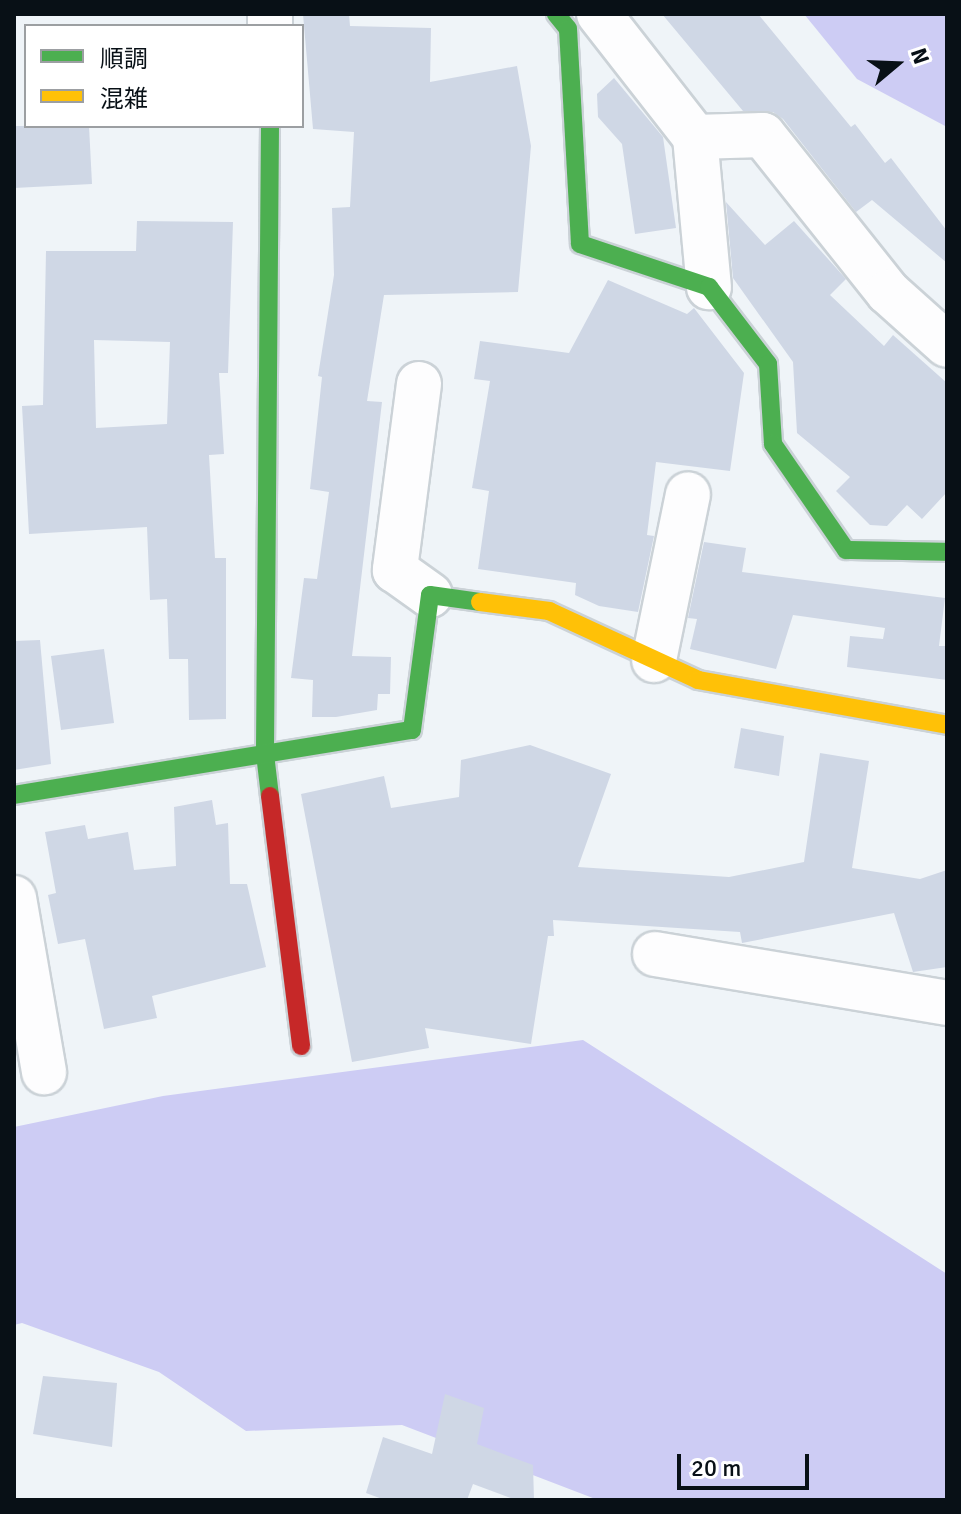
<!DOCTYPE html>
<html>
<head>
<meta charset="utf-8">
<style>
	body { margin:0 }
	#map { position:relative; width:961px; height:1514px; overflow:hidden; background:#eff4f8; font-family:Signika,"Noto Sans JP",sans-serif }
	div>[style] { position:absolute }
	.forest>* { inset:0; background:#cdccf4 }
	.building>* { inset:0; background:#cfd7e5 }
	.roads { filter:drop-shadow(2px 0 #cbd2d7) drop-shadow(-2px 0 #cbd2d7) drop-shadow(0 2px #cbd2d7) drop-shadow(0 -2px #cbd2d7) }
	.street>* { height:44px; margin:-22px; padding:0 22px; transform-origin:22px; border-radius:22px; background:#fdfdfe }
	.fast>* { height:18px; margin:-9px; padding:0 9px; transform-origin:9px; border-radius:9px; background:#4caf50 }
	.slow>* { height:18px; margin:-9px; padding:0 9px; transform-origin:9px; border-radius:9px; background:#ffc107 }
	.jam>* { height:18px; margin:-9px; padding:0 9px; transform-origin:9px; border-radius:9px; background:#c62828 }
	span { translate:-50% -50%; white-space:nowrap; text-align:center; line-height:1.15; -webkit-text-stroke:7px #fff; paint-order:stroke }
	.frame { position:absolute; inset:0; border:16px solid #081016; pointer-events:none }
	.legend { position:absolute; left:24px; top:24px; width:280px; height:104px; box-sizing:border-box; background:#fff; border:2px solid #9c9fa2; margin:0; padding:10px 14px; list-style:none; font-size:24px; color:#081016 }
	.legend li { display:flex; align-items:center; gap:16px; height:40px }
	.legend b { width:40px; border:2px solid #9c9fa2 }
	.north { position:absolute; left:857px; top:24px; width:80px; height:80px; -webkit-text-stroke:6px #fff; paint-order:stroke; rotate:71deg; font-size:22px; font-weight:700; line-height:32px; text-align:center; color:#081016 }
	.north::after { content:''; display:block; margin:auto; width:28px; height:36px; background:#081016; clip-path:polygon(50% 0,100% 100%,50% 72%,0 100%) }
	.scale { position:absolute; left:677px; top:1454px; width:132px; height:36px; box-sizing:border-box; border:4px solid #081016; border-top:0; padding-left:10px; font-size:24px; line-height:28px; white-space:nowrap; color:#081016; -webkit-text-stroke:6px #fff; paint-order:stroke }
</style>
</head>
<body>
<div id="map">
	<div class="forest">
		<i style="clip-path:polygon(804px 14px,947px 14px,947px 127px,857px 79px)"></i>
		<i style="clip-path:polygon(583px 1040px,947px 1274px,947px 1500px,598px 1500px,402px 1425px,246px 1431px,159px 1372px,22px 1323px,14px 1325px,14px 1127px,163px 1096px)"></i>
	</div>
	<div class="building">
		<i style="clip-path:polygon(303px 14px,349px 14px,350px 26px,431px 28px,430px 82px,517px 66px,531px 146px,518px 292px,384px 295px,367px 401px,382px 402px,352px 656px,391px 657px,390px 694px,378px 694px,377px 710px,336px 717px,312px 717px,313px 680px,291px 678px,304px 578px,317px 579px,329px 492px,310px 489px,322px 377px,318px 376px,334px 275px,332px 208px,350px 207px,354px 132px,313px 129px)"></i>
		<i style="clip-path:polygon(662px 14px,758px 14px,851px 127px,855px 124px,885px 163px,891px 158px,947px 231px,947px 263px,872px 200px,856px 212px,783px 119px,773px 112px,743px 111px)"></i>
		<i style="clip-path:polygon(614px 78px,663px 137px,676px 228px,635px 234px,622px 144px,598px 117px,597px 94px)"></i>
		<i style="clip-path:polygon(14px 126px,89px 126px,92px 184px,14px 188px)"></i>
		<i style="clip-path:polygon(726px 202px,765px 245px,794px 221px,846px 279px,830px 295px,884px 346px,893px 335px,947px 383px,947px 492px,922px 519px,907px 505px,887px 526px,870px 525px,836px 491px,850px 477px,797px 433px,793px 362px,733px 278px)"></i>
		<i style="clip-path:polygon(evenodd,137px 221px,233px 222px,228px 373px,219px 373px,224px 454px,209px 455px,215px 558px,226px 558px,226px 719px,189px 720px,188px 659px,169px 659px,167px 599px,150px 600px,147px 527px,29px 534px,22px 406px,43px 405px,46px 251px,136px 251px,137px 221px,94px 340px,170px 342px,167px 424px,96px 428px,94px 340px)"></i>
		<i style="clip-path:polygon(608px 280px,687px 314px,694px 308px,744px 373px,730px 471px,656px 462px,647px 535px,654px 536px,638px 612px,599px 606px,575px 595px,576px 583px,478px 569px,489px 491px,472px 488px,490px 381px,474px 379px,480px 341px,569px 353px)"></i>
		<i style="clip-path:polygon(704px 542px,746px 548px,742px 572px,945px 598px,939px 646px,947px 646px,947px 680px,847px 667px,850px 636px,883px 639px,885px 628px,793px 615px,776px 669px,690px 649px,697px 619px,688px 618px)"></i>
		<i style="clip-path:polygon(40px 640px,51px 764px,14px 770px,14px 641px)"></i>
		<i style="clip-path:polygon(104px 649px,114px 723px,61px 730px,51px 656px)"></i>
		<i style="clip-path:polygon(741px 728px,784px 736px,779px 776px,734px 768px)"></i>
		<i style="clip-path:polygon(530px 745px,611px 774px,578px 867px,729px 877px,804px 862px,820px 753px,869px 761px,852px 868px,920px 879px,947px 870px,947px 967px,913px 972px,894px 913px,742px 943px,740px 932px,553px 920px,554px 936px,548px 936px,531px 1044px,425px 1028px,429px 1048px,352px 1062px,301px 794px,384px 776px,391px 808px,459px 797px,461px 760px)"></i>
		<i style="clip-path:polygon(212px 800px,216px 825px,228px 823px,230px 884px,247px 884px,266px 967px,152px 996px,157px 1018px,104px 1029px,85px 939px,58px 944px,48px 895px,56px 893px,45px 832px,85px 825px,88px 839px,128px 832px,134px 870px,176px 866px,174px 807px)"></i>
		<i style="clip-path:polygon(43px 1376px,117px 1383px,112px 1447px,33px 1434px)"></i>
		<i style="clip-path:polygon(445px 1394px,484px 1408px,477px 1444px,533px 1465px,534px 1500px,516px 1500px,473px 1484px,467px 1500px,385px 1500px,366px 1493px,383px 1437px,432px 1454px)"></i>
	</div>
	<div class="roads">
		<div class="street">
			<i style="left:599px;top:14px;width:156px;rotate:52deg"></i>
			<i style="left:695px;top:137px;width:68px;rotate:-1.7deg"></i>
			<i style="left:763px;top:135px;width:201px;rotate:51.5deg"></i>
			<i style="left:888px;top:292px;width:79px;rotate:41.9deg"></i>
			<i style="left:270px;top:26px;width:12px;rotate:-90deg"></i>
			<i style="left:695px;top:137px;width:151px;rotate:84.7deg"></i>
			<i style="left:419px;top:384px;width:188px;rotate:97.4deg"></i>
			<i style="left:395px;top:570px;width:43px;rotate:35.5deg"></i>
			<i style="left:654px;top:660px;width:169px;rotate:-78.4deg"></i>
			<i style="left:14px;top:898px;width:177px;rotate:80.2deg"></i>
			<i style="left:655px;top:954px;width:296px;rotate:9.5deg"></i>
		</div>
		<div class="fast">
			<i style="left:556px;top:14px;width:19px;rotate:51deg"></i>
			<i style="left:568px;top:29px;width:215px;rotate:86.8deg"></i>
			<i style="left:580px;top:244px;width:136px;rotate:18.4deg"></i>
			<i style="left:709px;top:287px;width:97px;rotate:52.5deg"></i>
			<i style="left:768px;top:364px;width:80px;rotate:86.4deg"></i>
			<i style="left:773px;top:444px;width:129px;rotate:55.4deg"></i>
			<i style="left:846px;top:550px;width:101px;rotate:1.1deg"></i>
			<i style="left:270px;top:126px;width:628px;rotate:90.46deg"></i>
			<i style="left:265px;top:754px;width:42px;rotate:83.2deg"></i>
			<i style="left:14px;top:795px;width:403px;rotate:-9.3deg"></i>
			<i style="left:412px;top:730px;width:136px;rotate:-82.4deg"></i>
			<i style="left:430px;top:595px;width:50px;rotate:8deg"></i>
		</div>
		<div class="slow">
			<i style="left:480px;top:602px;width:70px;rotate:7.4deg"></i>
			<i style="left:549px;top:611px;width:164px;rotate:24.8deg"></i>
			<i style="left:698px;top:680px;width:253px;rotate:10.2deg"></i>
		</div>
		<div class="jam">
			<i style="left:270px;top:796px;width:252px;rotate:82.9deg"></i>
		</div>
	</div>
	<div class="frame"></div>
	<ul class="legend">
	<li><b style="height:10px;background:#4caf50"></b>順調</li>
	<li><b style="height:10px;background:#ffc107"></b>混雑</li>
	</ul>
	<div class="north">N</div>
	<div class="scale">20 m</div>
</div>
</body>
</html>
